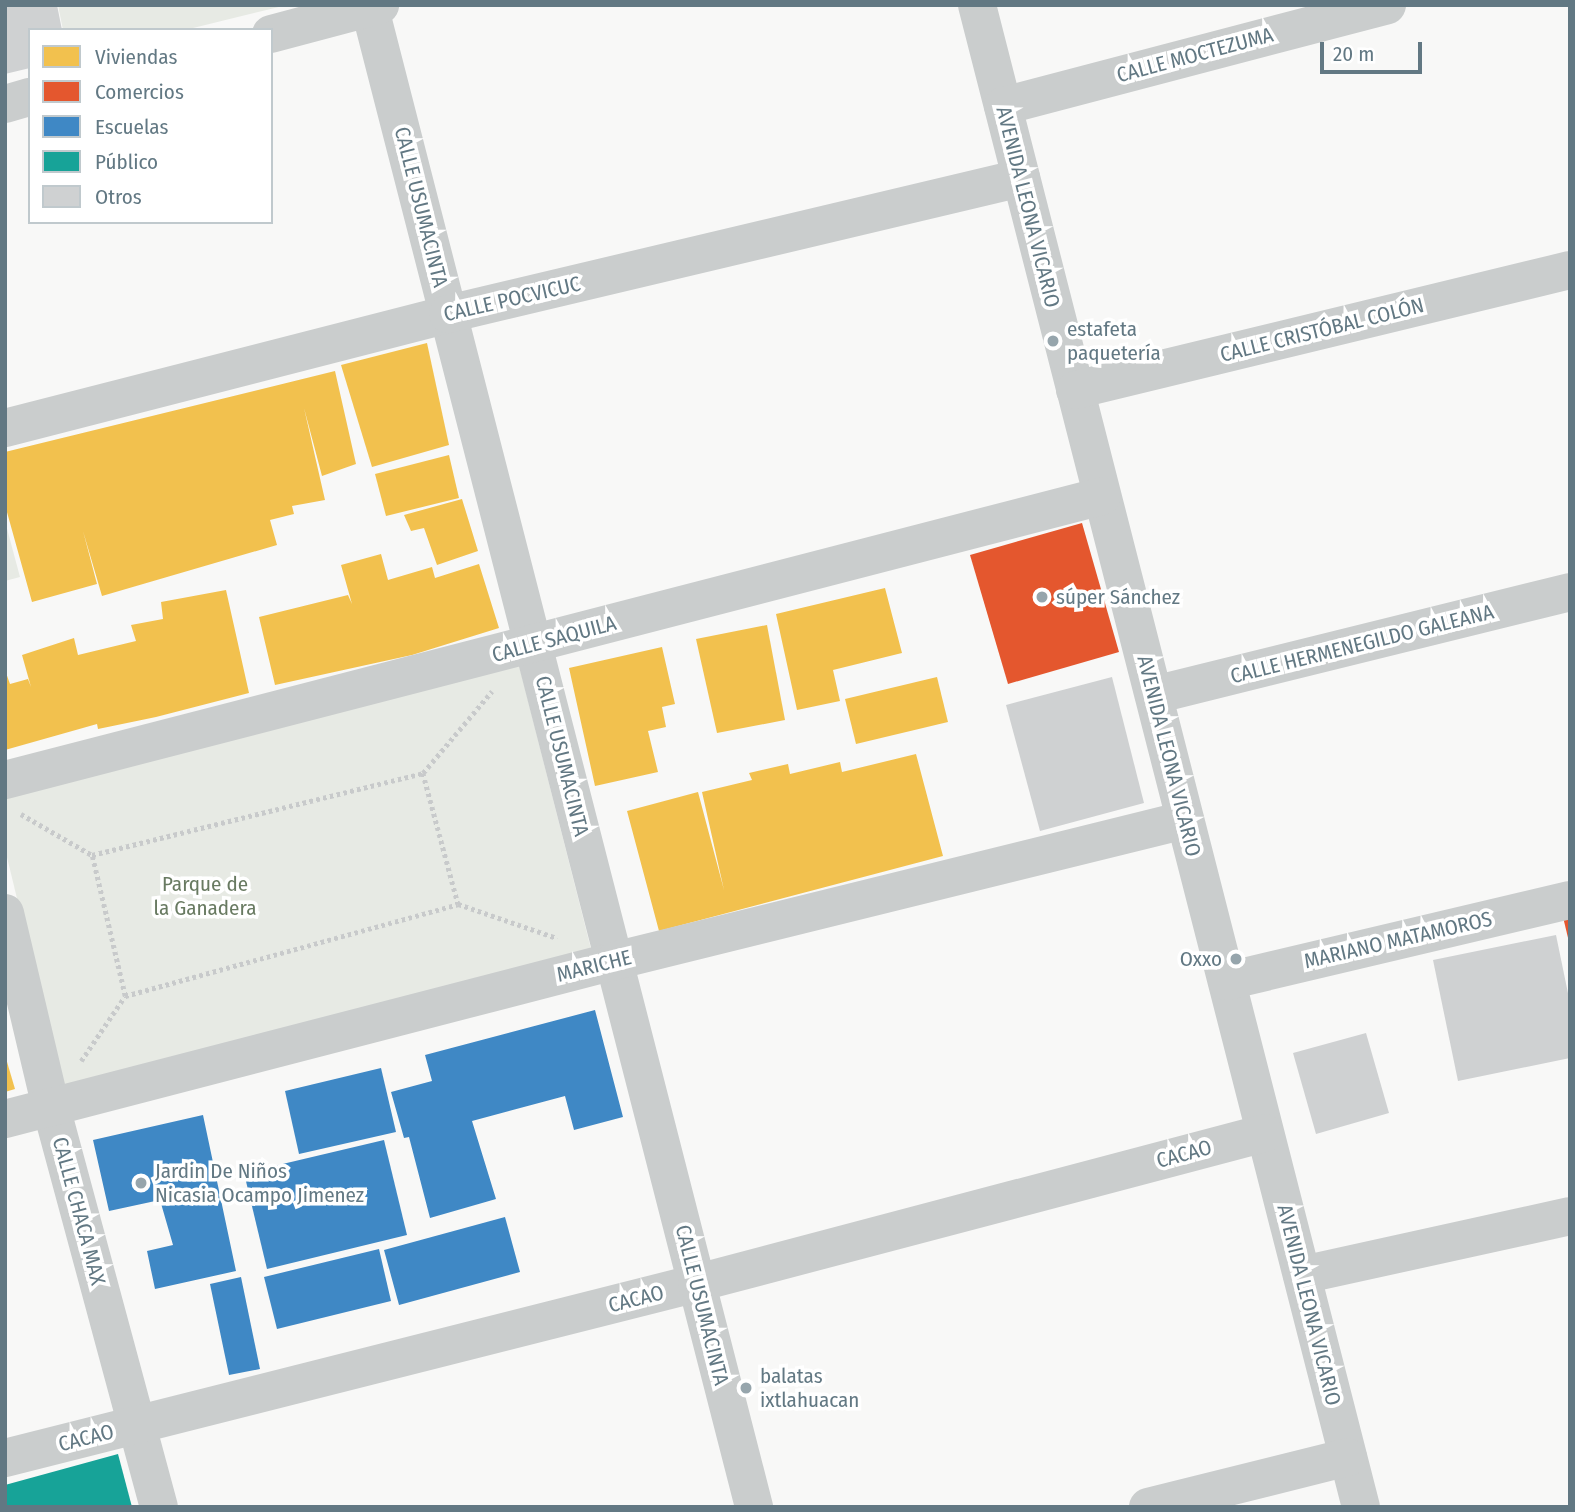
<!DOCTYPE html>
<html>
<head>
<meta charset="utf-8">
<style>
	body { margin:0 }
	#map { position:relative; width:1575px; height:1512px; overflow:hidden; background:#f8f8f7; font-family:"Fira Sans Condensed",sans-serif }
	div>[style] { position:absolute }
	.green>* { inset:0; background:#e7eae4 }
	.homes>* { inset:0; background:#f2c14e }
	.shops>* { inset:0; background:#e4572e }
	.schools>* { inset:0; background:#3f88c5 }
	.public>* { inset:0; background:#17a398 }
	.building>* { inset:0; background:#cfd1d2 }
	.path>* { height:4.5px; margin-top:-2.25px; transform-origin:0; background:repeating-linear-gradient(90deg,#c8cacb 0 3.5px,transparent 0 7px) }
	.minor>* { height:38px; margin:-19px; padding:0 19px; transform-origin:19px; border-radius:19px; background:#cacdcd }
	.dots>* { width:19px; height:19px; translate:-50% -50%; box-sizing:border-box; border:4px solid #fff; border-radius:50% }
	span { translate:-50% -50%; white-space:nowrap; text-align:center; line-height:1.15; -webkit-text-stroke:7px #fff; paint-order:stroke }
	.street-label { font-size:21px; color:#627883 }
	.poi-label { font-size:21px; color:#627883 }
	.left { translate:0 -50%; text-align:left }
	.right { translate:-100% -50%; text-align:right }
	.park-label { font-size:21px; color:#687a61 }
	.frame { position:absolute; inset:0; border:7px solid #627883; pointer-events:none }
	.legend { position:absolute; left:28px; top:28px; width:245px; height:196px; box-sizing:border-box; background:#fff; border:2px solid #c0c9cd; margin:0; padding:9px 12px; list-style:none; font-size:21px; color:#627883 }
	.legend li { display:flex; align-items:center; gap:14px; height:35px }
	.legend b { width:35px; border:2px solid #c0c9cd }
	.scale { position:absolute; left:1320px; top:42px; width:102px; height:32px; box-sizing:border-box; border:4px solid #627883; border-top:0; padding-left:9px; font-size:21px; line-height:24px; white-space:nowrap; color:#627883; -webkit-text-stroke:5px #fff; paint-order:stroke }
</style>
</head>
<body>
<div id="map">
	<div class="green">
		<i style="clip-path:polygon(58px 5px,287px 5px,185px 30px,63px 30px)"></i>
		<i style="clip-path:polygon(5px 521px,20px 577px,5px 581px)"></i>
		<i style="clip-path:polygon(518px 661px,591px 949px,63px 1088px,5px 849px,5px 793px)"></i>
	</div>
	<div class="homes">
		<i style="clip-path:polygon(427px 343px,449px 445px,372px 467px,341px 365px)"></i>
		<i style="clip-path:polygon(335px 371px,356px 464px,322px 476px,304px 408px,325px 500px,292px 506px,294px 514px,270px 520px,277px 545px,102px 596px,83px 531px,97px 584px,32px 602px,5px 505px,5px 452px)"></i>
		<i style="clip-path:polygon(449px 455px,459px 498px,386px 516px,375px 474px)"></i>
		<i style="clip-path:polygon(462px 499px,478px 551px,437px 565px,424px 528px,411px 531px,404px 515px)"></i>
		<i style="clip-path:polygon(381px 554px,388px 580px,432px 567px,435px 578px,479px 564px,499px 628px,412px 655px,275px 685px,259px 617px,348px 595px,352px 604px,341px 565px)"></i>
		<i style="clip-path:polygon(885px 588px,902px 653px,833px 670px,840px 701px,797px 710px,776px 614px)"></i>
		<i style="clip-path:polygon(226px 590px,249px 693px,156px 717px,98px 729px,97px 724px,5px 750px,5px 670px,10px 684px,28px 679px,31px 687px,22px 655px,74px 638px,78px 655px,136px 641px,131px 625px,163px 619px,161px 602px)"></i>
		<i style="clip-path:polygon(767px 625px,785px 720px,717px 733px,696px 639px)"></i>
		<i style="clip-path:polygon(662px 647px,675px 704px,662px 707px,666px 727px,648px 731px,658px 772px,595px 786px,569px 668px)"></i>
		<i style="clip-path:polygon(937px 677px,948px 722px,856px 744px,845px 699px)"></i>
		<i style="clip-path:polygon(916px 754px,943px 856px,659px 931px,627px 811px,698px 792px,724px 890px,702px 792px,752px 780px,749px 773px,788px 764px,790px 774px,840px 762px,842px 772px)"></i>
		<i style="clip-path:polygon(5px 1055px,15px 1089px,5px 1092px)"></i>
	</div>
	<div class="shops">
		<i style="clip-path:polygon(1082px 523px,1119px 652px,1008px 684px,970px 555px)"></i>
		<i style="clip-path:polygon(1570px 916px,1570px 941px,1569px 942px,1563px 917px)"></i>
	</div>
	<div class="schools">
		<i style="clip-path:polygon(595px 1010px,623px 1117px,574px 1130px,565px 1096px,472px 1121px,496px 1199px,430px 1218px,409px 1137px,404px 1138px,391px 1092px,432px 1081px,425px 1055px)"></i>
		<i style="clip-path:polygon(381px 1068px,396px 1132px,299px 1154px,285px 1091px)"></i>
		<i style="clip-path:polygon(203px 1115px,236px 1271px,155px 1289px,147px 1251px,173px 1245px,160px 1200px,109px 1211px,93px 1140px)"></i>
		<i style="clip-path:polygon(384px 1140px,407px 1235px,267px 1269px,244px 1173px)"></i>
		<i style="clip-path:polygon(505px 1217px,520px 1272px,399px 1305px,384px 1250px)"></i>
		<i style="clip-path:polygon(379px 1249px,391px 1301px,277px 1329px,264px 1277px)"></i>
		<i style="clip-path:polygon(241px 1277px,260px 1369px,229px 1375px,210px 1284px)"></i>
	</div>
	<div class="public">
		<i style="clip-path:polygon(118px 1454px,132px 1507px,5px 1507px,5px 1485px)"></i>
	</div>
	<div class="building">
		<i style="clip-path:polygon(5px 5px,57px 5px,62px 30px,30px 30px,30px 68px,5px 74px)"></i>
		<i style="clip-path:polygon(1112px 677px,1144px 803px,1040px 831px,1006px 705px)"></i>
		<i style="clip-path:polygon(1556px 935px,1570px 1003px,1570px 1058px,1458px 1081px,1433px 960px)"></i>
		<i style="clip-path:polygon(1366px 1033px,1389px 1113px,1316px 1134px,1293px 1053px)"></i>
	</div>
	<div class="path">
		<i style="left:423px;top:773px;width:136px;rotate:75deg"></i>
		<i style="left:21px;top:814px;width:82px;rotate:30deg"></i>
		<i style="left:92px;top:855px;width:341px;rotate:-13.9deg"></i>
		<i style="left:423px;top:773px;width:107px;rotate:-49.9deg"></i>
		<i style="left:125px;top:996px;width:345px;rotate:-15.4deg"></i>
		<i style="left:458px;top:904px;width:105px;rotate:19deg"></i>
		<i style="left:81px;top:1061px;width:78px;rotate:-55.9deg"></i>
		<i style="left:125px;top:996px;width:145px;rotate:-103.2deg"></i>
	</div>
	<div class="minor">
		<i style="left:369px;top:5px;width:1551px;rotate:75.62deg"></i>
		<i style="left:977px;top:5px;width:1550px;rotate:75.66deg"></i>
		<i style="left:271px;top:34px;width:113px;rotate:-14.9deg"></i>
		<i style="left:5px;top:104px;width:26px;rotate:-16deg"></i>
		<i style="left:1003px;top:106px;width:397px;rotate:-14.7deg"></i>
		<i style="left:1075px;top:390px;width:509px;rotate:-13.63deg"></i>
		<i style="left:5px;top:428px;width:457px;rotate:-14.4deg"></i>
		<i style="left:448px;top:314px;width:589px;rotate:-13.35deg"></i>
		<i style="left:1154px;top:695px;width:429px;rotate:-13.9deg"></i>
		<i style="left:5px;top:780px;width:1133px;rotate:-14.51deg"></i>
		<i style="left:5px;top:913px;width:199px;rotate:76.7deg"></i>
		<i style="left:51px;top:1107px;width:414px;rotate:74.9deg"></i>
		<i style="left:1227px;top:981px;width:352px;rotate:-13.3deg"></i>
		<i style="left:5px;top:1119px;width:629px;rotate:-14.54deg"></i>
		<i style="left:614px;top:961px;width:588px;rotate:-13.87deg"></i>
		<i style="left:1302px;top:1275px;width:274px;rotate:-12.4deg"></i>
		<i style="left:5px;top:1458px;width:714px;rotate:-14.19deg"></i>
		<i style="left:697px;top:1283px;width:587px;rotate:-14.79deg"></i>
		<i style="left:1148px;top:1507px;width:206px;rotate:-14deg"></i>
	</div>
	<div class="dots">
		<i style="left:1053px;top:341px;background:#96a5ac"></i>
		<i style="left:1042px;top:597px;background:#96a5ac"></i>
		<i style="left:1236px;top:959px;background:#96a5ac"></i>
		<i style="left:141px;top:1183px;background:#96a5ac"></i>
		<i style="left:746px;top:1388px;background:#96a5ac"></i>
	</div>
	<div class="street-label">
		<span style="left:1195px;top:55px;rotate:-15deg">CALLE MOCTEZUMA</span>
		<span style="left:421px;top:207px;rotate:76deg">CALLE USUMACINTA</span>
		<span style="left:1028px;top:207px;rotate:76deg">AVENIDA LEONA VICARIO</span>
		<span style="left:512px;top:299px;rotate:-13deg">CALLE POCVICUC</span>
		<span style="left:1322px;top:330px;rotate:-14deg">CALLE CRISTÓBAL COLÓN</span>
		<span style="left:554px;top:639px;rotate:-15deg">CALLE SAQUILA</span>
		<span style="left:1362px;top:644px;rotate:-14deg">CALLE HERMENEGILDO GALEANA</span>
		<span style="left:562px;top:756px;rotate:76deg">CALLE USUMACINTA</span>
		<span style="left:1169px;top:756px;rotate:76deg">AVENIDA LEONA VICARIO</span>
		<span style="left:1398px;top:940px;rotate:-13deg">MARIANO MATAMOROS</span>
		<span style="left:594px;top:966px;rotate:-14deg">MARICHE</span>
		<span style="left:1184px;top:1154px;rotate:-15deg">CACAO</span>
		<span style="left:79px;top:1211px;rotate:75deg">CALLE CHACA MAX</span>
		<span style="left:636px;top:1299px;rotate:-14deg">CACAO</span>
		<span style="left:702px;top:1305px;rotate:76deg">CALLE USUMACINTA</span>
		<span style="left:1309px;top:1305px;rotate:76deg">AVENIDA LEONA VICARIO</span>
		<span style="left:86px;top:1438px;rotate:-14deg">CACAO</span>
	</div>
	<div class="poi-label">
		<span class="left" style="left:1067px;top:341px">estafeta<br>paquetería</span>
		<span class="left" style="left:1056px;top:597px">súper Sánchez</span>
		<span class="right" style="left:1222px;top:959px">Oxxo</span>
		<span class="left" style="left:155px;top:1183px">Jardin De Niños<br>Nicasia Ocampo Jimenez</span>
		<span class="left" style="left:760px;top:1388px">balatas<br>ixtlahuacan</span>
	</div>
	<div class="park-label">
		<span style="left:205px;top:896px">Parque de<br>la Ganadera</span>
	</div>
	<div class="frame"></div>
	<ul class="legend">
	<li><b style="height:19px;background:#f2c14e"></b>Viviendas</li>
	<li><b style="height:19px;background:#e4572e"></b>Comercios</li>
	<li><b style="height:19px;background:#3f88c5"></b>Escuelas</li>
	<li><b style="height:19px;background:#17a398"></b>Público</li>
	<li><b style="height:19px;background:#cfd1d2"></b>Otros</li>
	</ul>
	<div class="scale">20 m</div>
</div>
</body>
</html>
